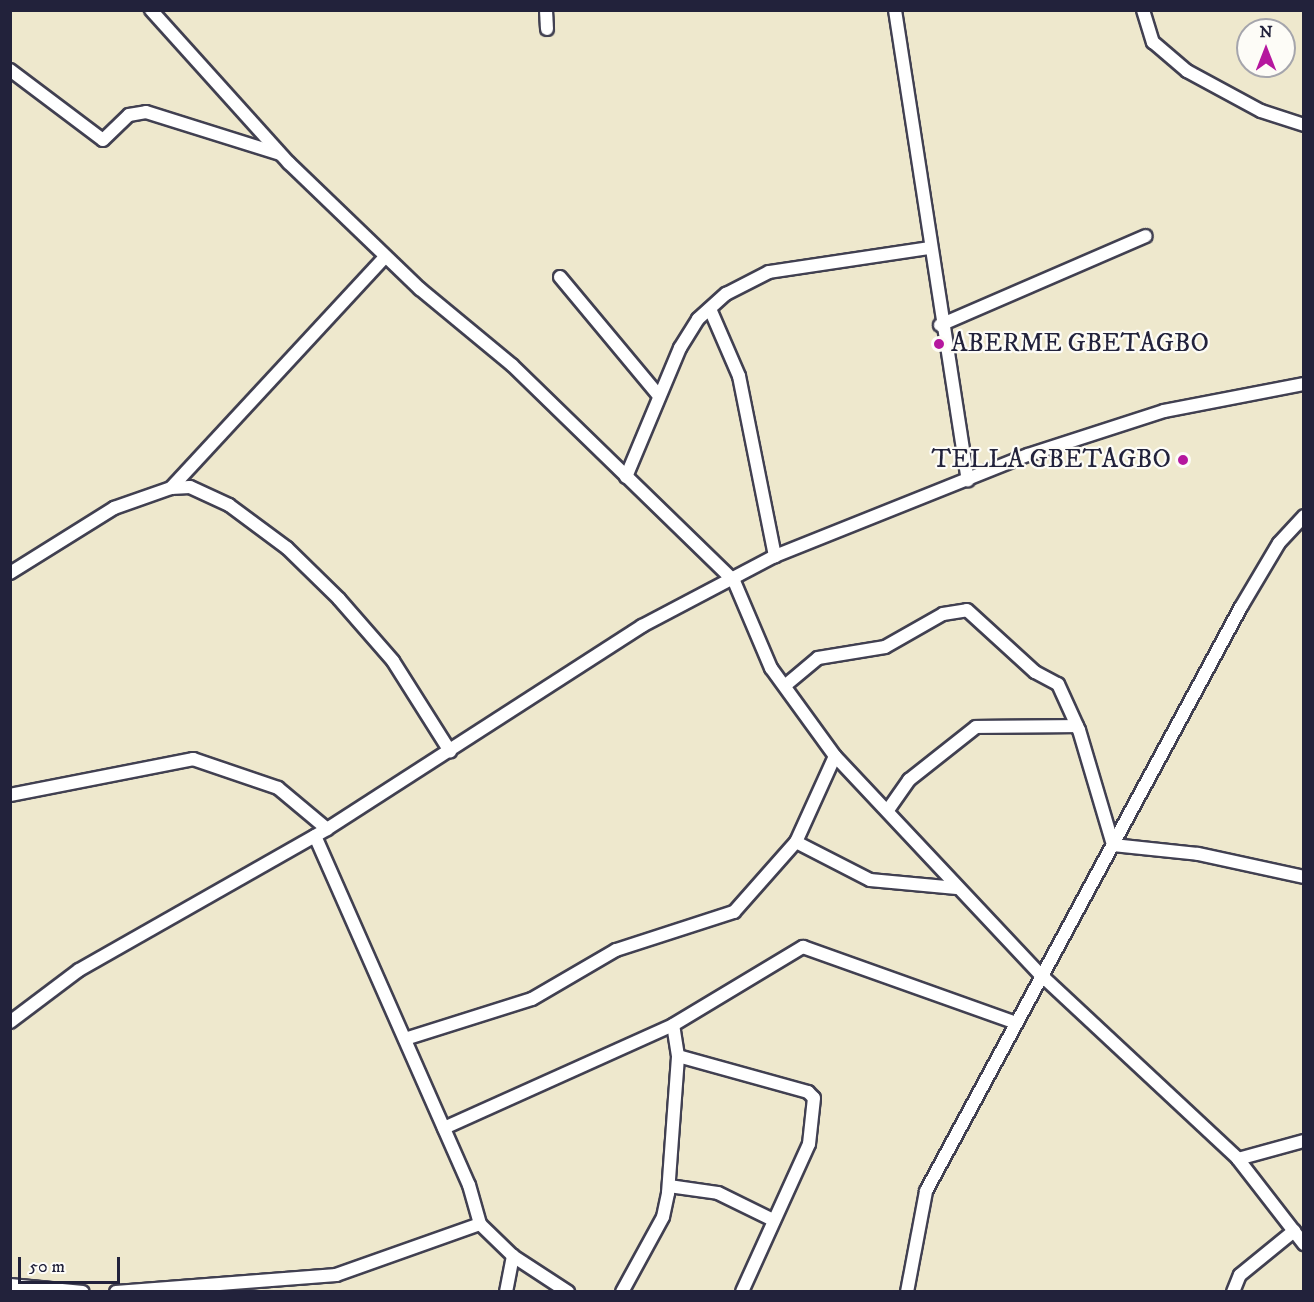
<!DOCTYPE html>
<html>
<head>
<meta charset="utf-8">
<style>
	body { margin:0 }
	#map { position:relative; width:1314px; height:1302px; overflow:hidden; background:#eee8cd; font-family:"IM FELL DW Pica",serif }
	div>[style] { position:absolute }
	.roads { filter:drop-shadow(2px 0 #414051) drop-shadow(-2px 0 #414051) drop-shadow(0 2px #414051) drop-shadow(0 -2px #414051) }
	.minor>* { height:12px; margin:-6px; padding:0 6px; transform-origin:6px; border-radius:6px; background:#fff }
	.dots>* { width:16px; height:16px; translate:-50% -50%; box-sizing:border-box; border:3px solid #fdfcf7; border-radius:50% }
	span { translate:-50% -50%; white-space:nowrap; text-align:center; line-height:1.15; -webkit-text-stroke:4.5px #fdfcf7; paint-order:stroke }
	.poi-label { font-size:26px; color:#22223b }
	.left { translate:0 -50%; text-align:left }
	.right { translate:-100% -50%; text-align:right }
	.frame { position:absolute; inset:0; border:12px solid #22223b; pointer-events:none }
	.north { position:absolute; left:1236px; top:18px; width:60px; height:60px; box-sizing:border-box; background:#fdfcf7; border:2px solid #a5a5ac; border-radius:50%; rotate:0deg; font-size:16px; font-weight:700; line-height:24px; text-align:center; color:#22223b }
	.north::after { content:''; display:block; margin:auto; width:21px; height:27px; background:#b5179e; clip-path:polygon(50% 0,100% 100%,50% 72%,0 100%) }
	.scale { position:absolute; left:18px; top:1257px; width:102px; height:27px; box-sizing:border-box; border:3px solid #22223b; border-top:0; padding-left:8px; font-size:18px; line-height:21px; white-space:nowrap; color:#22223b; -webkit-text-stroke:4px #fdfcf7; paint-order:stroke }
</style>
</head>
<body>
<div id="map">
	<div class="roads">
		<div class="minor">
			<i style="left:151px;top:10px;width:206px;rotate:48deg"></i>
			<i style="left:289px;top:163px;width:182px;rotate:43.9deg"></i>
			<i style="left:420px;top:289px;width:119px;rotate:39.6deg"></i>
			<i style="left:512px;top:365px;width:310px;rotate:44.2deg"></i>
			<i style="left:734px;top:581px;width:95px;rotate:67deg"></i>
			<i style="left:771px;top:668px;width:109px;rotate:54deg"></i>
			<i style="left:835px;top:756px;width:301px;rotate:46.8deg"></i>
			<i style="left:1041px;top:975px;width:270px;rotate:43deg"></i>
			<i style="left:1238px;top:1159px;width:108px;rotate:52.2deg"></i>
			<i style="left:546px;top:10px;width:19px;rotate:87deg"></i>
			<i style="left:895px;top:10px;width:476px;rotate:81.2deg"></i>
			<i style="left:1143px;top:10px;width:34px;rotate:73deg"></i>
			<i style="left:1153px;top:42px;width:45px;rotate:40.5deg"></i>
			<i style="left:1187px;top:71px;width:84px;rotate:28.4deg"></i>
			<i style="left:1261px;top:111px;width:45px;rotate:18deg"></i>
			<i style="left:10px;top:70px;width:116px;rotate:37deg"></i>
			<i style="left:103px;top:140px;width:36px;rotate:-44deg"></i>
			<i style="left:129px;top:115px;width:17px;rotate:-10deg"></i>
			<i style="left:146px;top:112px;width:140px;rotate:17.4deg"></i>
			<i style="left:560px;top:277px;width:155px;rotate:50.2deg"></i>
			<i style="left:710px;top:309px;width:73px;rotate:66.6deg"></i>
			<i style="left:739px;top:376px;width:184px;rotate:78.7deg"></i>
			<i style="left:940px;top:325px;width:224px;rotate:-23.4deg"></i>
			<i style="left:626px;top:477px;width:140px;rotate:-67.3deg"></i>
			<i style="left:680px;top:348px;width:34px;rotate:-58deg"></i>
			<i style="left:698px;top:319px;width:38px;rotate:-42deg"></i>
			<i style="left:726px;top:294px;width:48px;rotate:-27.1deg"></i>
			<i style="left:769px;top:272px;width:162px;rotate:-8.5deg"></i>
			<i style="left:171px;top:488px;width:315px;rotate:-47.2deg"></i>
			<i style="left:10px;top:573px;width:123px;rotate:-32deg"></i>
			<i style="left:114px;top:508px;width:60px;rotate:-19.3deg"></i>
			<i style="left:171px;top:488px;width:19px;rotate:-3deg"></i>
			<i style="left:190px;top:487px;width:43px;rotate:24.8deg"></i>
			<i style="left:229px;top:505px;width:72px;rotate:36.6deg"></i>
			<i style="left:287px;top:548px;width:73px;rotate:44.4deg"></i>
			<i style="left:339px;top:599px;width:82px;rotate:48.9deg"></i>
			<i style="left:393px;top:661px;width:107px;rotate:57.7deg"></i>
			<i style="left:787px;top:684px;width:40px;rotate:-40deg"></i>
			<i style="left:818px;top:658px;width:68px;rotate:-9.3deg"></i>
			<i style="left:885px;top:647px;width:67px;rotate:-29.6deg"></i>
			<i style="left:943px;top:614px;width:24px;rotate:-9deg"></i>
			<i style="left:967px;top:610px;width:92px;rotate:42.4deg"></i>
			<i style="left:1035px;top:672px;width:26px;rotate:28deg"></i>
			<i style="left:1058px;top:684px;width:51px;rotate:65.5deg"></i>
			<i style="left:1079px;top:730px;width:120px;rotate:73.5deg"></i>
			<i style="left:1113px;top:845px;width:85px;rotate:6deg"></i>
			<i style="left:1198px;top:854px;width:108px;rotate:12.2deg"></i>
			<i style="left:10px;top:795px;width:187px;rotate:-11.1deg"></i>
			<i style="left:193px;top:759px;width:90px;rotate:18.8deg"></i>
			<i style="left:278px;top:788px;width:64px;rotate:39.9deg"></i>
			<i style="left:888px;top:810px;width:37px;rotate:-55deg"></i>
			<i style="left:909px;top:780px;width:85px;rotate:-38.3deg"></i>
			<i style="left:976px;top:727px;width:101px;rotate:-0.6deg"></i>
			<i style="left:315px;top:836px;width:381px;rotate:66.2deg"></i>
			<i style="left:469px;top:1185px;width:41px;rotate:74.2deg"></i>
			<i style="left:480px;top:1224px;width:46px;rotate:44.1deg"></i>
			<i style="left:513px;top:1256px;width:66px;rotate:33.2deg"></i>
			<i style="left:796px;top:842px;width:83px;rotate:27.2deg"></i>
			<i style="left:870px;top:880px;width:87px;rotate:5.3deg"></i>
			<i style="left:10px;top:1022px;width:86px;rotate:-37deg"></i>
			<i style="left:79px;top:970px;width:285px;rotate:-29.6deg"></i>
			<i style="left:327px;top:829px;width:375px;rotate:-32.8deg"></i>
			<i style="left:642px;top:626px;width:150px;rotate:-27.8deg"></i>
			<i style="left:775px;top:556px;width:272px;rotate:-21.8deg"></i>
			<i style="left:1028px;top:455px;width:143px;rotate:-17.9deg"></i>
			<i style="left:1164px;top:411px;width:143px;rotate:-10.9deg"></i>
			<i style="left:405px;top:1039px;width:133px;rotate:-17.5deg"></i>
			<i style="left:532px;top:999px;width:97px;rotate:-30.3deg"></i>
			<i style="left:616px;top:950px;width:124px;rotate:-17.9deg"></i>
			<i style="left:734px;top:912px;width:94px;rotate:-48.5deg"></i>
			<i style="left:796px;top:842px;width:94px;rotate:-65.6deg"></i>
			<i style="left:678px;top:1056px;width:135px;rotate:15.5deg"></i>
			<i style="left:808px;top:1092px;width:8px;rotate:45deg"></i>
			<i style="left:814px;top:1098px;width:46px;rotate:96.2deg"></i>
			<i style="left:809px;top:1144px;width:162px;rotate:114.4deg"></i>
			<i style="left:444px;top:1128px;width:251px;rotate:-24.2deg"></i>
			<i style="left:673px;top:1025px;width:152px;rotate:-31deg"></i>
			<i style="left:803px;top:947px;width:226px;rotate:19.6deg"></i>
			<i style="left:1238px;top:1159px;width:68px;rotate:-15.3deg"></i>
			<i style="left:669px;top:1186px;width:49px;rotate:8.1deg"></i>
			<i style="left:718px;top:1193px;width:61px;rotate:26.1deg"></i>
			<i style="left:10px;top:1285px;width:73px;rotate:5.5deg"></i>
			<i style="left:116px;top:1292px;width:221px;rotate:-4.4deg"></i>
			<i style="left:336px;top:1275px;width:153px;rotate:-19.5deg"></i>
			<i style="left:506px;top:1292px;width:37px;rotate:-79deg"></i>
			<i style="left:622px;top:1292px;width:85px;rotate:-61.3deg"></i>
			<i style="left:663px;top:1217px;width:25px;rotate:-78deg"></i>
			<i style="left:668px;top:1193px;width:137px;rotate:-85.8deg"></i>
			<i style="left:678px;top:1056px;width:31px;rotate:-99deg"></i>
			<i style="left:907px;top:1292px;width:103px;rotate:-79.3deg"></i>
			<i style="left:926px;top:1191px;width:664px;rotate:-61.66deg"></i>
			<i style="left:1241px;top:607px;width:74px;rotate:-59.3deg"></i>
			<i style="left:1279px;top:543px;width:37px;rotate:-47deg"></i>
			<i style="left:1233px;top:1292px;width:18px;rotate:-68deg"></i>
			<i style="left:1240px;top:1275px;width:70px;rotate:-39.2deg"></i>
		</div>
	</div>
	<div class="dots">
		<i style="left:939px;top:344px;background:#b5179e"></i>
		<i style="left:1183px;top:460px;background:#b5179e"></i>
	</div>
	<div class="poi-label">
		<span class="left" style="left:951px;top:344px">ABERME GBETAGBO</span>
		<span class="right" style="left:1171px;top:460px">TELLA GBETAGBO</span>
	</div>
	<div class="frame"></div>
	<div class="north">N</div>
	<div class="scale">50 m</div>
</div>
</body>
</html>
